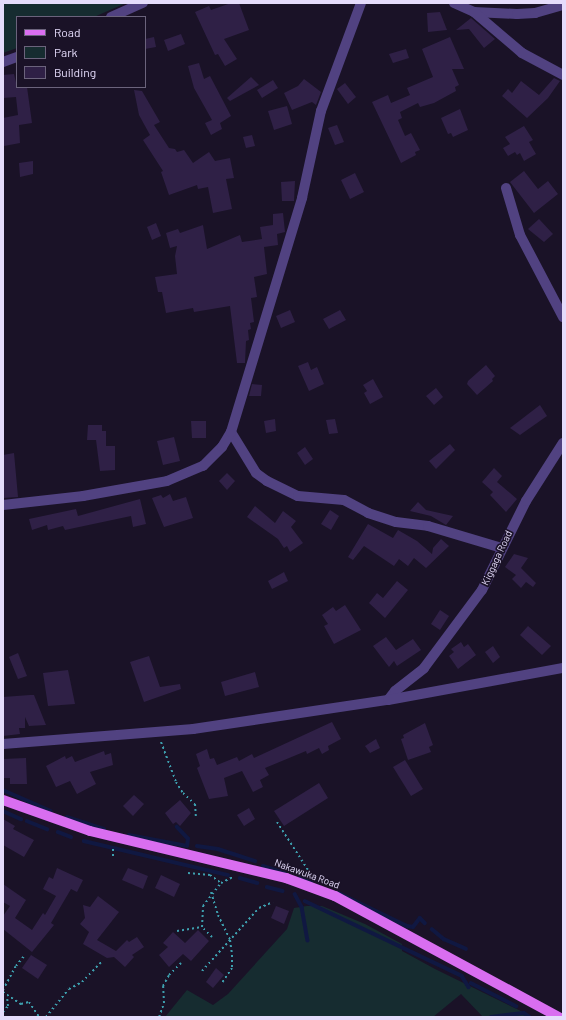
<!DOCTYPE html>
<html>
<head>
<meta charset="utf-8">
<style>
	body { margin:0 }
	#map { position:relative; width:566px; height:1020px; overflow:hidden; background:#1a1227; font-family:Barlow,sans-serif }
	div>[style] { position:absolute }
	.green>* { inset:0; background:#162c30 }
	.stream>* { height:3.5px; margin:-1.75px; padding:0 1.75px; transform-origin:1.75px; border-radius:1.75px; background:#101842 }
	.building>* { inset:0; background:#2f2046 }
	.path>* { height:2px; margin-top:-1px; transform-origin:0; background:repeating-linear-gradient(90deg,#3d9fae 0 2px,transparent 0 5px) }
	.minor>* { height:10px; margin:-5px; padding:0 5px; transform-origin:5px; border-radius:5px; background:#514281 }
	.major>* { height:10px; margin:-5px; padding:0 5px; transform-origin:5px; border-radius:5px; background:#d96ef0 }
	span { translate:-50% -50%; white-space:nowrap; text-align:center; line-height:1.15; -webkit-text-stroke:3.5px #1a1227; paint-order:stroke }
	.street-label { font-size:10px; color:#e5dcfb }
	.frame { position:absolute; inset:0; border:4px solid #e5dcfb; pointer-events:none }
	.legend { position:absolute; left:16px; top:16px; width:130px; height:72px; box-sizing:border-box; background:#1a1227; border:1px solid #6b637c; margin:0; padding:5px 7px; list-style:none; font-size:12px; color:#e5dcfb }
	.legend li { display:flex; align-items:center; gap:8px; height:20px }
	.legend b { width:20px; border:1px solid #6b637c }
</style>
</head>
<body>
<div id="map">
	<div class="green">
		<i style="clip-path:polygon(3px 3px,126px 3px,94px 17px,17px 17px,17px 48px,3px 53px)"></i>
		<i style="clip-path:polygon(307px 906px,322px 906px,365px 924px,402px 944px,402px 951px,435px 969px,533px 1017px,483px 1017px,461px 994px,433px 1017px,165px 1017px,187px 990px,213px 1005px,228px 994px,287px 929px,294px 908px)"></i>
	</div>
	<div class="stream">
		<i style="left:3px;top:790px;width:52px;rotate:23.6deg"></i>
		<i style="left:3px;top:811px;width:20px;rotate:24deg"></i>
		<i style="left:67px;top:817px;width:39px;rotate:18deg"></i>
		<i style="left:27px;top:821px;width:22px;rotate:22deg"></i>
		<i style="left:58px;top:832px;width:14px;rotate:21deg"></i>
		<i style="left:129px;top:835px;width:59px;rotate:10.7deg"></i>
		<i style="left:187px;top:846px;width:7px;rotate:-82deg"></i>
		<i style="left:188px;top:839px;width:16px;rotate:-133deg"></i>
		<i style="left:84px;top:841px;width:148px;rotate:13.3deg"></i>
		<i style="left:197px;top:846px;width:21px;rotate:8deg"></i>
		<i style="left:218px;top:849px;width:39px;rotate:18deg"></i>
		<i style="left:263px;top:866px;width:23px;rotate:18deg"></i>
		<i style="left:240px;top:878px;width:18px;rotate:16deg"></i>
		<i style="left:300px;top:878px;width:12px;rotate:20deg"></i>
		<i style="left:267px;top:887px;width:16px;rotate:14deg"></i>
		<i style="left:339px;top:893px;width:76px;rotate:25.9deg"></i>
		<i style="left:407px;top:926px;width:6px;rotate:9deg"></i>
		<i style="left:413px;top:927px;width:11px;rotate:-52deg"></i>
		<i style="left:420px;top:918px;width:7px;rotate:45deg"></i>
		<i style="left:295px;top:894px;width:15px;rotate:62deg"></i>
		<i style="left:302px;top:907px;width:34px;rotate:80deg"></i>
		<i style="left:305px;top:901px;width:174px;rotate:25.5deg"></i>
		<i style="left:462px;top:976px;width:13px;rotate:58deg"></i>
		<i style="left:432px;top:929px;width:16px;rotate:40deg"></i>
		<i style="left:444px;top:939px;width:24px;rotate:24deg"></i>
		<i style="left:471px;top:983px;width:51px;rotate:27.1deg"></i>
		<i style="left:491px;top:1017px;width:33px;rotate:-7deg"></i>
		<i style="left:524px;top:1013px;width:7px;rotate:34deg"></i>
	</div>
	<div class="building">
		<i style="clip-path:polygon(231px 3px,239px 3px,249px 30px,224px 39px,237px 59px,225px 66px,218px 54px,215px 55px,195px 12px,209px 6px,211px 10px)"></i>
		<i style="clip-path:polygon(440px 12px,447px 30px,428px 32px,427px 13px)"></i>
		<i style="clip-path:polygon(471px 18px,495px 39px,484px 48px,469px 29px,456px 30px)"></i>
		<i style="clip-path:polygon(181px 34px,185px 44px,168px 51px,164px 40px)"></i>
		<i style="clip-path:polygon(154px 37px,156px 47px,145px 49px,145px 39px)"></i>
		<i style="clip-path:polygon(450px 37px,464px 69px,452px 69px,459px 85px,455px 87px,456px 91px,434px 103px,420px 107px,418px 103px,400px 112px,402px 118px,398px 120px,405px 136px,411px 133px,420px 150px,415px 152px,416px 155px,401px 163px,372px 102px,388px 95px,391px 103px,410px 95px,407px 88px,433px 77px,422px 49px)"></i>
		<i style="clip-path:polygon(406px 49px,409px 58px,393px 63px,389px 54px)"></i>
		<i style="clip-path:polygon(199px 63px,204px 79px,210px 76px,231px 116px,220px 123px,222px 129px,211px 135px,205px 123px,212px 120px,194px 88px,188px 66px)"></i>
		<i style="clip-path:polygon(14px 74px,17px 87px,27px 87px,32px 123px,19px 125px,20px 143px,4px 146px,3px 118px,18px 115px,16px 97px,3px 98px,3px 75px)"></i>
		<i style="clip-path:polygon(251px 77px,259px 85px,230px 101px,227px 98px)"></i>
		<i style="clip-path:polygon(554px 78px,560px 81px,548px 98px,527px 118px,502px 96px,508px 89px,512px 93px,521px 81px,539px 95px)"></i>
		<i style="clip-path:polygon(304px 79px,321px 92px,316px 105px,312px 102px,292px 110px,284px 93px,298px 86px)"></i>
		<i style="clip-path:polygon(273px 80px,278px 88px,262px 98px,257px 90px)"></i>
		<i style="clip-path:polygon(345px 83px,356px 97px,348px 104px,337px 89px)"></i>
		<i style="clip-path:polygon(134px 90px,142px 91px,160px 122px,154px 125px,169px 148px,175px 149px,177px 152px,184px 150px,193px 163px,209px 152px,215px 161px,230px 158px,234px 178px,226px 179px,232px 209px,213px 213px,208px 187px,198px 189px,197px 185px,169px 195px,161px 172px,163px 171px,143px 140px,150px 135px,139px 115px)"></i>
		<i style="clip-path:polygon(287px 106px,292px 124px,274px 130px,268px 111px)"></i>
		<i style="clip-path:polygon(460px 109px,468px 130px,453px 137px,451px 133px,448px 134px,441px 118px)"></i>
		<i style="clip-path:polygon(337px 125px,344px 142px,335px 145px,328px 128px)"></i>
		<i style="clip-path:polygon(524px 126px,533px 140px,529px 142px,536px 154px,524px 161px,520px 153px,517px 155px,515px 152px,508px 156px,503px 148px,510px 144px,505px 137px)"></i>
		<i style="clip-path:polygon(252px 135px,255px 146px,246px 148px,243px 137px)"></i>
		<i style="clip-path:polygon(33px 161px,33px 174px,20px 177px,19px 163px)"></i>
		<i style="clip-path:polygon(524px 171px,538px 189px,548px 181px,558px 194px,534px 213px,510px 182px)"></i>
		<i style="clip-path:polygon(355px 173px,364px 192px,350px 199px,341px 180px)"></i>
		<i style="clip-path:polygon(295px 181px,294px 201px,282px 201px,281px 182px)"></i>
		<i style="clip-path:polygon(283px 213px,285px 232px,277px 234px,278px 245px,264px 247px,267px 274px,254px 277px,257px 297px,251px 298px,254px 322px,250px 323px,251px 329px,248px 330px,249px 340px,246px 341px,245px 363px,237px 363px,230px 306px,194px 312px,193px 308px,166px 313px,162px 292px,158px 292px,155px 277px,177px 274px,175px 256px,177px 246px,170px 248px,166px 233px,178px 229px,180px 233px,203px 225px,207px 249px,240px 235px,242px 242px,262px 239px,260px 227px,273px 225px,273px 214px)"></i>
		<i style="clip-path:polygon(539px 219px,553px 234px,544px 242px,528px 229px)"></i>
		<i style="clip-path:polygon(156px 223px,161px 236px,152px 240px,147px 227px)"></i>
		<i style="clip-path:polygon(290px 310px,295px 322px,281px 328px,276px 316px)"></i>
		<i style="clip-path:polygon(340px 310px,346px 320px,329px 329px,323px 319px)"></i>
		<i style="clip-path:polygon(308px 362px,311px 370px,317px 367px,324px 384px,309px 391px,298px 366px)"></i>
		<i style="clip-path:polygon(486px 365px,495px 376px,492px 379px,493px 381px,477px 395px,467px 384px,468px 381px)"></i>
		<i style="clip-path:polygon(373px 379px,383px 397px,370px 404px,364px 393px,367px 391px,363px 385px)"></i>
		<i style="clip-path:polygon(252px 384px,262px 385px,261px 396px,249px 396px)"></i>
		<i style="clip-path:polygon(436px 388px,443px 397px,434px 405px,426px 396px)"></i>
		<i style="clip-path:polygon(540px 405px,547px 416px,520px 435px,510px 428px)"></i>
		<i style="clip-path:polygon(275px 419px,276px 431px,266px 433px,264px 421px)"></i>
		<i style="clip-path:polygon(335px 419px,338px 433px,329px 434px,326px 420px)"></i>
		<i style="clip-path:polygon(191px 421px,206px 421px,206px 438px,192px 438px)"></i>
		<i style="clip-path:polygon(88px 425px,102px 425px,102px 431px,106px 431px,106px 446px,115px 446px,115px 470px,100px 471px,96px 440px,87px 440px)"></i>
		<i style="clip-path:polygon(174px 437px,180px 461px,163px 465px,157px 441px)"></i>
		<i style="clip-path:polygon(450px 444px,455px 450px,436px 469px,429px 461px)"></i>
		<i style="clip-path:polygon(305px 447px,313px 459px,305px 465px,297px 453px)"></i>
		<i style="clip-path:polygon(14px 453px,18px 497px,3px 498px,3px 455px)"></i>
		<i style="clip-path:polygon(494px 468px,502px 476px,497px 482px,517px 499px,506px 512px,490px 495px,493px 492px,482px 482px)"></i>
		<i style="clip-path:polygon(227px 473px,235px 481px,227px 490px,219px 481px)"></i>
		<i style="clip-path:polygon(170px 494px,173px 501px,186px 497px,193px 518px,164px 527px,152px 498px,161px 495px,163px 498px)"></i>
		<i style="clip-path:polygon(140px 499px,146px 524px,133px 527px,131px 516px,65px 530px,63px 526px,48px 530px,47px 525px,32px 530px,29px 519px,76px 509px,78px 516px)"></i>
		<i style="clip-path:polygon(418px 502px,426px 510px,453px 516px,446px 525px,431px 516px,410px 511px)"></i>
		<i style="clip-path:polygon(255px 506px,275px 523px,283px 511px,296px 521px,291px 527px,303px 543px,290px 552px,287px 546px,284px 548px,278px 539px,247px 517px)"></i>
		<i style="clip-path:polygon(330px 510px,339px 516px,331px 530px,321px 524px)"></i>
		<i style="clip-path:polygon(368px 524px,393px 538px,398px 530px,417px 541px,432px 554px,433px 548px,441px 539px,449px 546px,426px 568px,414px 558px,408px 566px,399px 559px,394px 566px,364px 546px,353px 560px,348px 557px)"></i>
		<i style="clip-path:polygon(514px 554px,528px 558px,521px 568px,536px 583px,533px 587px,526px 582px,521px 588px,512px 579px,516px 575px,505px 567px)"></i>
		<i style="clip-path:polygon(284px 572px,288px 581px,272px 589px,268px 581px)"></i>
		<i style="clip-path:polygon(397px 581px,408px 590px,385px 618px,369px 603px,377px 593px,383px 598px)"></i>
		<i style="clip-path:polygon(345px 605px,361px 630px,334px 644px,324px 626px,328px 624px,322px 615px,333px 607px,336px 611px)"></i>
		<i style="clip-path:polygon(440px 610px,449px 616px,440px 630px,431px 624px)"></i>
		<i style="clip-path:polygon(528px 626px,551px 646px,542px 655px,520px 635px)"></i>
		<i style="clip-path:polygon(386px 637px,396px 650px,413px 639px,421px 650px,397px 666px,394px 661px,389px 667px,373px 646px)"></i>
		<i style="clip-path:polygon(461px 642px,464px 647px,468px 644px,476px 655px,458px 669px,449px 656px,454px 652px,451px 649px)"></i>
		<i style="clip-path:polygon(493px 646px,500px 657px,493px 663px,485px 652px)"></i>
		<i style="clip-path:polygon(18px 653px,27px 676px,18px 679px,9px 657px)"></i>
		<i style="clip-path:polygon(149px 656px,160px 687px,180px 684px,181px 689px,144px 702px,130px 662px)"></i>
		<i style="clip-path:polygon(68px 670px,75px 704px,48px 706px,43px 673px)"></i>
		<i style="clip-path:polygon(255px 672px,259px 687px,225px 696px,221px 682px)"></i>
		<i style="clip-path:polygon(30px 695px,34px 695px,46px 725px,29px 726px,25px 717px,25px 728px,19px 728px,20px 734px,3px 736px,3px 697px)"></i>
		<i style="clip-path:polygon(332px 722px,341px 739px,328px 746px,329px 750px,322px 754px,319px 748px,307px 754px,306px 751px,265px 768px,269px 775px,260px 780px,263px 787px,253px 792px,242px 771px,224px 778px,228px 796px,209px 799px,197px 768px,200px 766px,196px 754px,207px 749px,210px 759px,214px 758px,217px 765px,237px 757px,239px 761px,252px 754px,254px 758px)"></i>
		<i style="clip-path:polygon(425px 723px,433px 745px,429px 747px,431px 752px,408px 760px,401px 739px,404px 738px,403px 735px)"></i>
		<i style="clip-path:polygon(376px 739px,380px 748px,370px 753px,365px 746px)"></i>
		<i style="clip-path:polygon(104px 751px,105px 755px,111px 753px,113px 765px,90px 772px,96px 784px,77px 794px,70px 781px,56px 787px,46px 766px,65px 756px,66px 759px,72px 756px,75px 762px)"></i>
		<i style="clip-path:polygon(26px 758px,27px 784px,10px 784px,10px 778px,3px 778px,3px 759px)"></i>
		<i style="clip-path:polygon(405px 760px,423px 789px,411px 796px,393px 767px)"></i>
		<i style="clip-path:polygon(319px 783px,328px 798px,284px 826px,274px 811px)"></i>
		<i style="clip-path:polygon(134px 795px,144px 804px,133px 816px,123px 806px)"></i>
		<i style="clip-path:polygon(180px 800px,191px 813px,180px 826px,176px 822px,173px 824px,165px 813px)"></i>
		<i style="clip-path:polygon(249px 808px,255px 819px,244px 826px,237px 815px)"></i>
		<i style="clip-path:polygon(3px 819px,15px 826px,13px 829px,34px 840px,24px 857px,3px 845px)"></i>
		<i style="clip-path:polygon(57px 868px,83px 880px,77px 892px,71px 889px,51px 923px,54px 925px,32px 952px,3px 929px,3px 916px,10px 906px,3px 902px,3px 884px,26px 900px,15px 918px,32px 930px,43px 913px,45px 915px,56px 896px,43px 889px,49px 877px,53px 879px)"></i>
		<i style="clip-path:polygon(128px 868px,148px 876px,143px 889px,122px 880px)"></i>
		<i style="clip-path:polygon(161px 875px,180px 884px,174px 897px,155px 888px)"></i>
		<i style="clip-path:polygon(98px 896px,119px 912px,97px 940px,116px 951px,127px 940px,129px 942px,137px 937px,144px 947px,132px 955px,134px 957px,125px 967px,114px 957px,107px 958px,83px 944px,89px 932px,80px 924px,85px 918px,83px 905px,90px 907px)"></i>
		<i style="clip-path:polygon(276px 906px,289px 911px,284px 924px,271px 918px)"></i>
		<i style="clip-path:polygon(198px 930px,209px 941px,191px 961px,183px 954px,169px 967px,159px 955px,168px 947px,163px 943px,173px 932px,185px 943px)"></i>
		<i style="clip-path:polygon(31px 955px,47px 965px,38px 979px,22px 968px)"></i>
		<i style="clip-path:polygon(216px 968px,224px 975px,213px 988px,206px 982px)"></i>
	</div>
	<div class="path">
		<i style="left:161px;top:742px;width:43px;rotate:69.4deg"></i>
		<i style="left:176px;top:782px;width:13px;rotate:58deg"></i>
		<i style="left:183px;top:793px;width:16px;rotate:43deg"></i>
		<i style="left:195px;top:804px;width:15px;rotate:86deg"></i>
		<i style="left:277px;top:822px;width:64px;rotate:57.1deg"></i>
		<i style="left:113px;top:856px;width:9px;rotate:-90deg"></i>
		<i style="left:188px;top:873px;width:22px;rotate:5deg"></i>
		<i style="left:210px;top:875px;width:14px;rotate:36deg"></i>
		<i style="left:211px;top:892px;width:24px;rotate:73deg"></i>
		<i style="left:218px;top:915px;width:28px;rotate:64deg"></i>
		<i style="left:230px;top:940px;width:15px;rotate:82deg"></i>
		<i style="left:232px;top:955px;width:13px;rotate:90deg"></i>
		<i style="left:232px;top:968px;width:18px;rotate:124deg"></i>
		<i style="left:177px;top:931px;width:25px;rotate:-9deg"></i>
		<i style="left:212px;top:937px;width:14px;rotate:-135deg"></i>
		<i style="left:202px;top:927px;width:21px;rotate:-87deg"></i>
		<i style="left:203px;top:906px;width:29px;rotate:-52deg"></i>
		<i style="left:221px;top:883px;width:13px;rotate:-27deg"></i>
		<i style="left:202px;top:971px;width:85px;rotate:-47.9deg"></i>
		<i style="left:259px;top:908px;width:15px;rotate:-23deg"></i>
		<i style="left:3px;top:990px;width:27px;rotate:-62deg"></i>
		<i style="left:16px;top:966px;width:14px;rotate:-51deg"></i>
		<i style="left:3px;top:992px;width:22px;rotate:34deg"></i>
		<i style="left:21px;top:1004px;width:8px;rotate:-14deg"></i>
		<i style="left:29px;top:1002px;width:18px;rotate:56deg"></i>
		<i style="left:3px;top:1012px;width:8px;rotate:-50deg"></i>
		<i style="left:8px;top:1006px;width:10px;rotate:-96deg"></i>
		<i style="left:46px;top:1017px;width:36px;rotate:-51deg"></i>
		<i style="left:69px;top:989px;width:15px;rotate:-28deg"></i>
		<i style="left:82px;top:982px;width:29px;rotate:-46deg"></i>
		<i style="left:159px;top:1017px;width:15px;rotate:-70deg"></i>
		<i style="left:164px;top:1003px;width:17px;rotate:-93deg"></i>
		<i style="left:163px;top:986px;width:13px;rotate:-61deg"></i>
		<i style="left:169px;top:975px;width:17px;rotate:-45deg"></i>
	</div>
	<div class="minor">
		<i style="left:454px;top:3px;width:22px;rotate:24deg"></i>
		<i style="left:474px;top:12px;width:43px;rotate:2.7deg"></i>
		<i style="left:517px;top:14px;width:18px;rotate:-3deg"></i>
		<i style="left:535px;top:13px;width:29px;rotate:-16deg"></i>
		<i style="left:474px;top:12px;width:63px;rotate:40.5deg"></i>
		<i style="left:522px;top:53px;width:47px;rotate:28.2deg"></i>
		<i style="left:111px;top:17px;width:35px;rotate:-24deg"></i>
		<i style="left:3px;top:62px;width:15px;rotate:-20deg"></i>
		<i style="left:506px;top:188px;width:49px;rotate:73.4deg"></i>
		<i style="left:520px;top:235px;width:93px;rotate:62.3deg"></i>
		<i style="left:231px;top:432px;width:48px;rotate:58.6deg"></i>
		<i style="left:256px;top:473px;width:14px;rotate:36deg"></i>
		<i style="left:267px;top:481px;width:34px;rotate:26deg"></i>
		<i style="left:298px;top:496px;width:46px;rotate:5deg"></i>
		<i style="left:344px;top:500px;width:27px;rotate:28deg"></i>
		<i style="left:368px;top:513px;width:29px;rotate:18deg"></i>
		<i style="left:396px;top:522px;width:32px;rotate:7deg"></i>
		<i style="left:428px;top:526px;width:77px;rotate:16.6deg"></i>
		<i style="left:3px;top:505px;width:81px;rotate:-6.4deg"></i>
		<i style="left:83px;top:496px;width:85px;rotate:-10.1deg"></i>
		<i style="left:167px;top:481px;width:39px;rotate:-23deg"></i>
		<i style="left:203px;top:466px;width:27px;rotate:-45deg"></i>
		<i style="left:222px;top:447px;width:17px;rotate:-59deg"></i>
		<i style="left:231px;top:432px;width:245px;rotate:-73.1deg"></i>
		<i style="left:302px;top:198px;width:89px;rotate:-77.7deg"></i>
		<i style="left:321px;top:111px;width:115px;rotate:-69.7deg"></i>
		<i style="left:388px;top:700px;width:11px;rotate:-52deg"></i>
		<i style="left:395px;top:691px;width:37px;rotate:-38deg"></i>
		<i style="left:424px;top:668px;width:97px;rotate:-53.4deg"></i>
		<i style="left:482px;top:590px;width:99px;rotate:-63.7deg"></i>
		<i style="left:526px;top:501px;width:69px;rotate:-57.5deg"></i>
		<i style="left:3px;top:744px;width:191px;rotate:-4.5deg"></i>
		<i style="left:193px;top:729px;width:197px;rotate:-8.5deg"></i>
		<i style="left:388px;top:700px;width:178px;rotate:-10.4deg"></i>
	</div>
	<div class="major">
		<i style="left:3px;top:800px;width:92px;rotate:19.6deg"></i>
		<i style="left:90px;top:831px;width:202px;rotate:13.5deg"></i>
		<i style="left:286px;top:878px;width:52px;rotate:20.2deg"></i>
		<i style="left:335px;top:896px;width:255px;rotate:28.4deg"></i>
	</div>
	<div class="street-label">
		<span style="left:497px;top:558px;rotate:-65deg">Kiggaga Road</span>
		<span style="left:307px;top:874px;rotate:20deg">Nakawuka Road</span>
	</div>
	<div class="frame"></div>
	<ul class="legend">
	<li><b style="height:5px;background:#d96ef0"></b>Road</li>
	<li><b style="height:11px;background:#162c30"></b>Park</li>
	<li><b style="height:11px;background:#2f2046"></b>Building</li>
	</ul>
</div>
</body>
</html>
